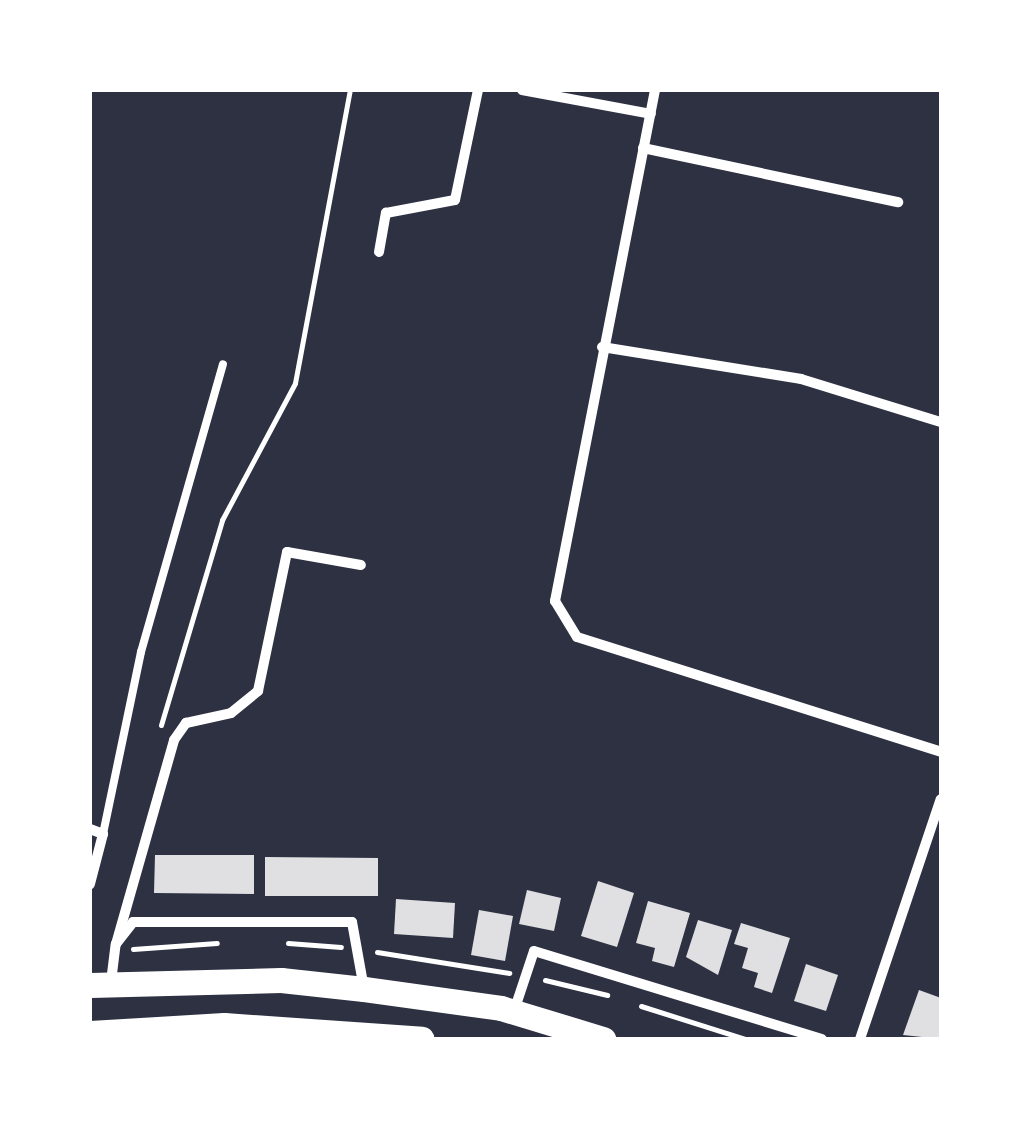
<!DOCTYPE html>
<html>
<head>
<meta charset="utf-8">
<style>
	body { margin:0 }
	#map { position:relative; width:1031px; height:1129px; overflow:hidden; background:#2d3142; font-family:Bitter,serif }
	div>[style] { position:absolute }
	.building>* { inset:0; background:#e0e0e3 }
	.path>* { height:5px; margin:-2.5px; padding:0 2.5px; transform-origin:2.5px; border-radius:2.5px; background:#fff }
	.service>* { height:8px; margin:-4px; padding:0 4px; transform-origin:4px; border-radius:4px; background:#fff }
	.minor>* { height:10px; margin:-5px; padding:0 5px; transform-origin:5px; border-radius:5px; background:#fff }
	.trunk>* { height:25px; margin:-12.5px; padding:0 12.5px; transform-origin:12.5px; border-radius:12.5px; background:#fff }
	span { translate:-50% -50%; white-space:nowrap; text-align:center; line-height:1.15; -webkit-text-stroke:8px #fff; paint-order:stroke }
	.frame { position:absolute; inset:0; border:92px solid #fff; pointer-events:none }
</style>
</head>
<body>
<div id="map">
	<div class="building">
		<i style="clip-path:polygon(155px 855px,254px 855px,254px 894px,154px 893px)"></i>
		<i style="clip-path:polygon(265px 857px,378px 858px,378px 896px,265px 896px)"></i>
		<i style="clip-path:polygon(598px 881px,634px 893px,617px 947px,581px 936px)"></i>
		<i style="clip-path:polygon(527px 890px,561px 898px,554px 931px,519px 924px)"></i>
		<i style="clip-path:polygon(396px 899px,455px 903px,453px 938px,394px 934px)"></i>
		<i style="clip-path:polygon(648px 901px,690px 913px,674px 967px,652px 961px,655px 948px,636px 943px)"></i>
		<i style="clip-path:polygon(479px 910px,513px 916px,505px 961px,471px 955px)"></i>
		<i style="clip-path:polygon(698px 920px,732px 930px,718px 975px,686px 957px)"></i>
		<i style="clip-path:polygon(741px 923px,790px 938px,772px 993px,754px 987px,758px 973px,742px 968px,748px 948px,734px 944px)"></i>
		<i style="clip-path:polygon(806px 964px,838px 975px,826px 1011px,794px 1001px)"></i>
		<i style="clip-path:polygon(919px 990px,941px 998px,941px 1039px,903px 1035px)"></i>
	</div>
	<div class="path">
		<i style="left:161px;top:725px;width:214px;rotate:-73.4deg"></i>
		<i style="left:222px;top:520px;width:155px;rotate:-61.9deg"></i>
		<i style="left:295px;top:383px;width:298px;rotate:-79.4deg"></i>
		<i style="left:288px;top:943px;width:53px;rotate:4.3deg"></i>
		<i style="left:133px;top:949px;width:84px;rotate:-4.1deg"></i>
		<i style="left:377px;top:952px;width:134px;rotate:9deg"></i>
		<i style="left:545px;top:980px;width:64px;rotate:13.6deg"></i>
		<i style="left:641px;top:1006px;width:109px;rotate:17.6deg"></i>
		<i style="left:692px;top:1039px;width:3px"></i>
	</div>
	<div class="service">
		<i style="left:103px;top:834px;width:186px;rotate:-78.2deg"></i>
		<i style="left:141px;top:652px;width:299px;rotate:-74.1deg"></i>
	</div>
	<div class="minor">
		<i style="left:522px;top:90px;width:131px;rotate:10.5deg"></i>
		<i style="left:655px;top:90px;width:521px;rotate:101.07deg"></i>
		<i style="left:555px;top:601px;width:42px;rotate:58.6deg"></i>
		<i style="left:577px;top:637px;width:382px;rotate:17.5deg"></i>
		<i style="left:643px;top:148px;width:261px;rotate:12deg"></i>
		<i style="left:379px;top:252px;width:40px;rotate:-80deg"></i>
		<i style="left:386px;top:213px;width:70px;rotate:-10.7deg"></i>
		<i style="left:455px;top:200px;width:112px;rotate:-78.2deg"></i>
		<i style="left:602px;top:347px;width:202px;rotate:9.1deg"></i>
		<i style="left:801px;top:379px;width:146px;rotate:17.1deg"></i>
		<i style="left:90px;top:829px;width:14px;rotate:21deg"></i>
		<i style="left:103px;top:834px;width:52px;rotate:104.6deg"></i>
		<i style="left:116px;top:944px;width:212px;rotate:-74.1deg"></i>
		<i style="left:174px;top:740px;width:21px;rotate:-55deg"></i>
		<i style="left:186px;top:723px;width:46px;rotate:-12.5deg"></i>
		<i style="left:231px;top:713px;width:35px;rotate:-39deg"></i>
		<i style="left:258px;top:691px;width:142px;rotate:-78.2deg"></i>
		<i style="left:287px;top:552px;width:75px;rotate:10deg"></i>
		<i style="left:111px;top:982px;width:38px;rotate:-83deg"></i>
		<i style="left:116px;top:944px;width:28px;rotate:-52deg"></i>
		<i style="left:133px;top:922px;width:219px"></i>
		<i style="left:352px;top:922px;width:68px;rotate:79.8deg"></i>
		<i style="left:514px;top:1011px;width:63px;rotate:-71.6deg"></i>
		<i style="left:534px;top:951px;width:301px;rotate:17deg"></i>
		<i style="left:860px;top:1039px;width:253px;rotate:-71.4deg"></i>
	</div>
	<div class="trunk">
		<i style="left:90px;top:985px;width:191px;rotate:-1.5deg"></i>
		<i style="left:281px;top:980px;width:83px;rotate:6.2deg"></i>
		<i style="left:364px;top:989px;width:138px;rotate:7.9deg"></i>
		<i style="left:501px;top:1008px;width:107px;rotate:16.9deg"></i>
		<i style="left:90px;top:1033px;width:134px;rotate:-3.4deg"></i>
		<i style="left:224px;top:1025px;width:198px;rotate:4deg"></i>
	</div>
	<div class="frame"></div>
</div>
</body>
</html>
